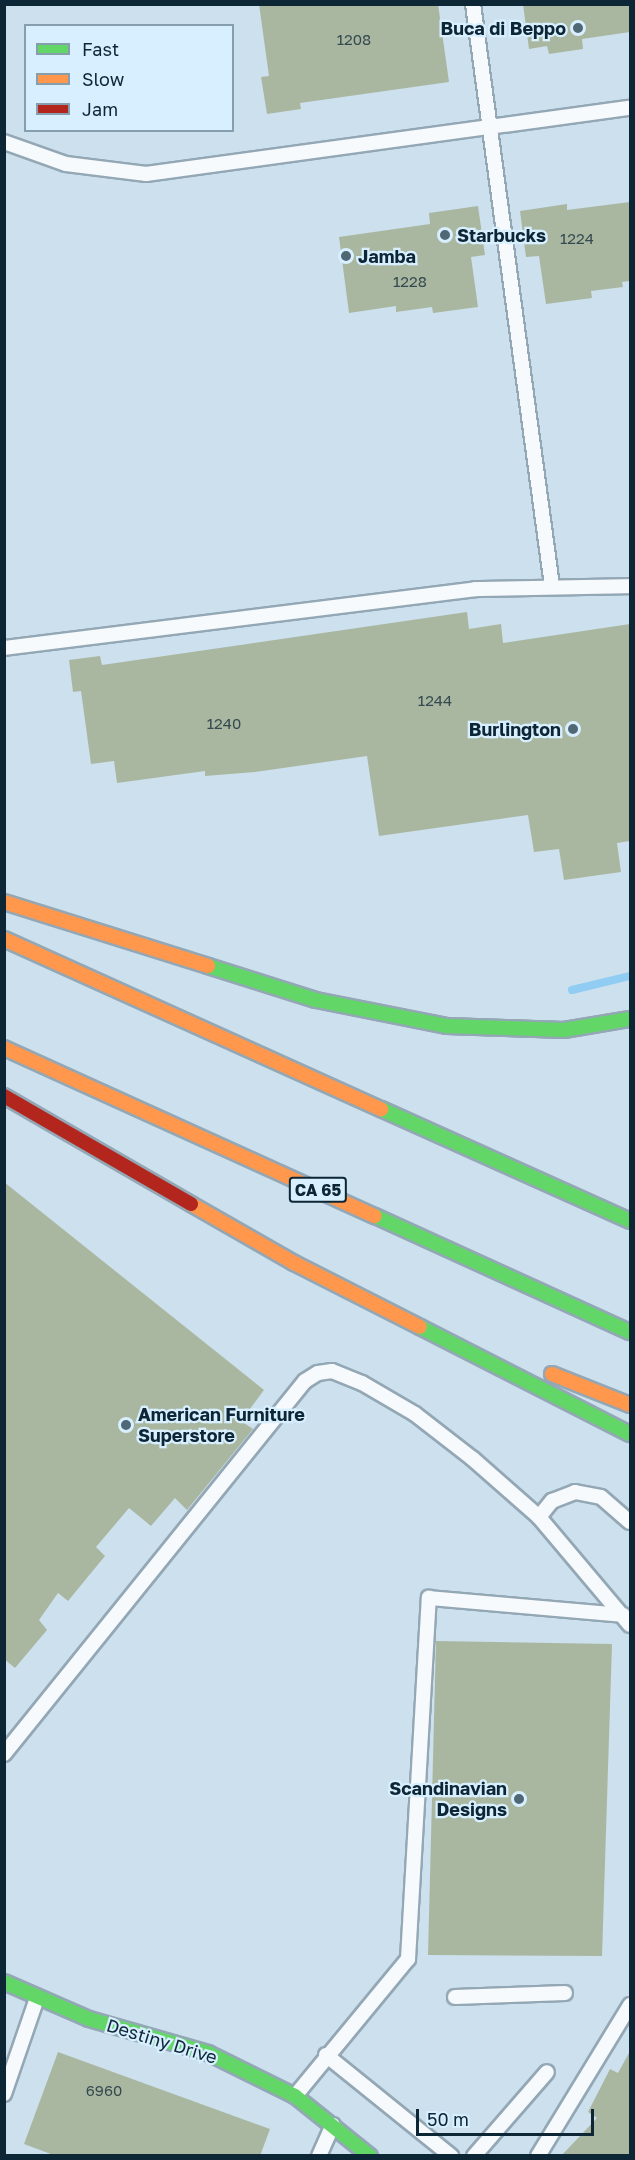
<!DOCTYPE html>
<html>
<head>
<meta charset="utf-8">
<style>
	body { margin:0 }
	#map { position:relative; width:635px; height:2160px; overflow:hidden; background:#cce0ee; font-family:"Golos Text",sans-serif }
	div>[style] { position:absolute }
	.stream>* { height:8px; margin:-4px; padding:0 4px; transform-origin:4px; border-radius:4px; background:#91cdf2 }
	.building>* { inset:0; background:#aab7a0 }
	.roads { filter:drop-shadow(2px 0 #93a7b5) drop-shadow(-2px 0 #93a7b5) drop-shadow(0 2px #93a7b5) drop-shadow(0 -2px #93a7b5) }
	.lane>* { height:14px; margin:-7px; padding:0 7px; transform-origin:7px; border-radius:7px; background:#f7fafc }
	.fast>* { height:14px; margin:-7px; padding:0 7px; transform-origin:7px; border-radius:7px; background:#63d668 }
	.slow>* { height:14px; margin:-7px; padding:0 7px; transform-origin:7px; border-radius:7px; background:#ff974d }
	.jam>* { height:14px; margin:-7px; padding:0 7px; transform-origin:7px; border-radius:7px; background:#b3261e }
	.dots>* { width:16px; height:16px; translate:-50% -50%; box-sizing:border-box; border:3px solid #d7efff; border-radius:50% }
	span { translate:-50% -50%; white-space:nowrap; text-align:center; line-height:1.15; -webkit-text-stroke:4.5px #d7efff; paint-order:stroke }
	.number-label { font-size:15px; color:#344a50 }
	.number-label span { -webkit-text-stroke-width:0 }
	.shield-label span { padding:2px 4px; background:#d7efff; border:2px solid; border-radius:4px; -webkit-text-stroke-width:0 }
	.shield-label { font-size:16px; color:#0d2635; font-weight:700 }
	.poi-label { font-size:18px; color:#0d2635; font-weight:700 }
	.right { translate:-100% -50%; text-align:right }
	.left { translate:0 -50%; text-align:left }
	.street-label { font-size:18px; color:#0d2635 }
	.frame { position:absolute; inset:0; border:6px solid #0d2635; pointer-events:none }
	.legend { position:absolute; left:24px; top:24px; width:210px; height:108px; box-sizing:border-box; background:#d7efff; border:2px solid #869fae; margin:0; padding:8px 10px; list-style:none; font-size:18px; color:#0d2635 }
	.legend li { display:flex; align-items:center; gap:12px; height:30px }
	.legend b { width:30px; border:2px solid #869fae }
	.scale { position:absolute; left:416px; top:2109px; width:178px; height:27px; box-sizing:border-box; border:3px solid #0d2635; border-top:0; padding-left:8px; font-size:18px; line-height:21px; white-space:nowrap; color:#0d2635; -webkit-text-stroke:4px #d7efff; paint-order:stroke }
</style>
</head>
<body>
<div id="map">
	<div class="stream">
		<i style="left:572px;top:990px;width:60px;rotate:-13.6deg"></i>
	</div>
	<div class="building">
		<i style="clip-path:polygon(259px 4px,438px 4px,449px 82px,300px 103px,301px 109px,267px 114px,261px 77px,269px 76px)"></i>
		<i style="clip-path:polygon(523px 4px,630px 4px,630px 32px,582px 39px,583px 49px,549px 54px,547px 46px,529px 49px)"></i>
		<i style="clip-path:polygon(630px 202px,630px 281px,622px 282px,623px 287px,591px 291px,592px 298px,546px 304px,539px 256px,526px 257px,520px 211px,567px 204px,567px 210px)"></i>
		<i style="clip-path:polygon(478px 206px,485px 255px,471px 257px,478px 307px,433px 313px,432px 307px,396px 312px,396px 306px,349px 313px,339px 237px,430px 224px,429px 213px)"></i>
		<i style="clip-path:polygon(467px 612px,469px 629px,501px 624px,503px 643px,630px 624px,630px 841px,617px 843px,621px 872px,564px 880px,559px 849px,534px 852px,528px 815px,379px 836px,367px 756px,255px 772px,205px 776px,205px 771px,117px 783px,114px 761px,91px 764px,81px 691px,73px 692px,69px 660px,100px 656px,102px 665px)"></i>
		<i style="clip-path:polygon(4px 1182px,264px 1390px,241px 1421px,253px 1429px,187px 1510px,175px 1498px,151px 1526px,129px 1508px,96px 1547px,105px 1556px,68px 1601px,58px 1593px,39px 1620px,47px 1630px,15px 1668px,4px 1659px)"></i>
		<i style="clip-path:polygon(436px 1641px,612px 1644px,602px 1956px,428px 1955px)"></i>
		<i style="clip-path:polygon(630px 2051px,630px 2156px,561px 2156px,597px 2118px,588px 2112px,610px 2069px,618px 2073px)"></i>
		<i style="clip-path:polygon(58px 2052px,270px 2129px,260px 2156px,56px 2156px,24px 2144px)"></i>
	</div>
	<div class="roads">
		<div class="lane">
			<i style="left:473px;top:4px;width:587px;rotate:82.27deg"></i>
			<i style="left:4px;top:142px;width:66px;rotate:19.5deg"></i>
			<i style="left:66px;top:164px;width:81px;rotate:7.1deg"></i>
			<i style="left:146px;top:174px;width:488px;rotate:-7.8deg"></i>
			<i style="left:4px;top:648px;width:475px;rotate:-7.1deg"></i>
			<i style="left:475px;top:589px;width:155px;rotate:-1.1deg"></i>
			<i style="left:539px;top:1517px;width:21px;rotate:-51deg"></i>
			<i style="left:552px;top:1501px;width:25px;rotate:-21deg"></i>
			<i style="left:575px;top:1492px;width:26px;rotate:11deg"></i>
			<i style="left:601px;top:1497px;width:38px;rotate:41deg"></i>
			<i style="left:4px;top:1754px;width:479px;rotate:-51.1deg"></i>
			<i style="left:305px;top:1381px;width:15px;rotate:-32deg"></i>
			<i style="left:318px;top:1373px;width:14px;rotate:-8deg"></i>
			<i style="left:332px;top:1371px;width:32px;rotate:22deg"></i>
			<i style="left:362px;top:1383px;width:61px;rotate:30.3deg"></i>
			<i style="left:415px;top:1414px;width:73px;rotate:37.8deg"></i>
			<i style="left:473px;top:1459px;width:88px;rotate:41.3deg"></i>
			<i style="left:539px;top:1517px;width:141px;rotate:49.9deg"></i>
			<i style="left:455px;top:1997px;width:110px;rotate:-2.1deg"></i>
			<i style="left:326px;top:2055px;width:161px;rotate:38.9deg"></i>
			<i style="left:4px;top:2094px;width:102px;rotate:-71deg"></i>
			<i style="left:295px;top:2096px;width:178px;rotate:-50.5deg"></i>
			<i style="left:408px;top:1959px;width:362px;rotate:-86.7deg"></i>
			<i style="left:429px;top:1598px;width:195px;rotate:5deg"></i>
			<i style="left:319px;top:2156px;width:34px;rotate:-66deg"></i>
			<i style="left:474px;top:2156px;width:111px;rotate:-49deg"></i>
			<i style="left:538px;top:2156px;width:177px;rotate:-58.6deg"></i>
		</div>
		<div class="fast">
			<i style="left:208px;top:966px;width:113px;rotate:17.5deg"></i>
			<i style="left:316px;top:1000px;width:134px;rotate:11.2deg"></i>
			<i style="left:447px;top:1026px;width:117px;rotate:2deg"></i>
			<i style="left:564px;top:1030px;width:67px;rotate:-9.5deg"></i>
			<i style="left:381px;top:1109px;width:273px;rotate:24.2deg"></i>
			<i style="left:375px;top:1216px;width:280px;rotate:24.5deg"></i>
			<i style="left:420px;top:1327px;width:236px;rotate:27deg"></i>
			<i style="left:4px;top:1982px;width:93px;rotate:23.5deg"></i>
			<i style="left:89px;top:2019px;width:124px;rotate:15.9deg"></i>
			<i style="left:208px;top:2053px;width:97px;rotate:26.3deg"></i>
			<i style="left:295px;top:2096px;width:96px;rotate:38.7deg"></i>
		</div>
		<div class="slow">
			<i style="left:4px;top:902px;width:214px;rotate:17.4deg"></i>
			<i style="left:4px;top:939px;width:414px;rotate:24.3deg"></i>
			<i style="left:4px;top:1048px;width:407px;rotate:24.4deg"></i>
			<i style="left:191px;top:1204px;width:119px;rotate:29.8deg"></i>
			<i style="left:294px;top:1263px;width:141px;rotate:26.9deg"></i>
			<i style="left:552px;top:1374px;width:84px;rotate:21.7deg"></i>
		</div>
		<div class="jam">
			<i style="left:4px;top:1096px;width:216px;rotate:30deg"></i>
		</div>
	</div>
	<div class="dots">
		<i style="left:578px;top:28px;background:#506776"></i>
		<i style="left:445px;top:235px;background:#506776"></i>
		<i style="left:346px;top:256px;background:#506776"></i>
		<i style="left:573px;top:729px;background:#506776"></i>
		<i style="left:126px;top:1425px;background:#506776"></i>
		<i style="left:519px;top:1799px;background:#506776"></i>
	</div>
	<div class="number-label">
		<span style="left:354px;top:40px">1208</span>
		<span style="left:577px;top:239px">1224</span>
		<span style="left:410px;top:282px">1228</span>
		<span style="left:435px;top:701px">1244</span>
		<span style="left:224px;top:724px">1240</span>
		<span style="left:104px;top:2091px">6960</span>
	</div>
	<div class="shield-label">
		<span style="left:318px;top:1190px">CA 65</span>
	</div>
	<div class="poi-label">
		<span class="right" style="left:566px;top:28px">Buca di Beppo</span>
		<span class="left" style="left:457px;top:235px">Starbucks</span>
		<span class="left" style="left:358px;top:256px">Jamba</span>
		<span class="right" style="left:561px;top:729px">Burlington</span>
		<span class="left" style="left:138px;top:1425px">American Furniture<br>Superstore</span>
		<span class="right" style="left:507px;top:1799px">Scandinavian<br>Designs</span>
	</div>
	<div class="street-label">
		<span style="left:162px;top:2041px;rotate:17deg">Destiny Drive</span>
	</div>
	<div class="frame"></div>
	<ul class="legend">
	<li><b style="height:8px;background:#63d668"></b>Fast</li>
	<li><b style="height:8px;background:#ff974d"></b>Slow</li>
	<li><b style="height:8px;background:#b3261e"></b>Jam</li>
	</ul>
	<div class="scale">50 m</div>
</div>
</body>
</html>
